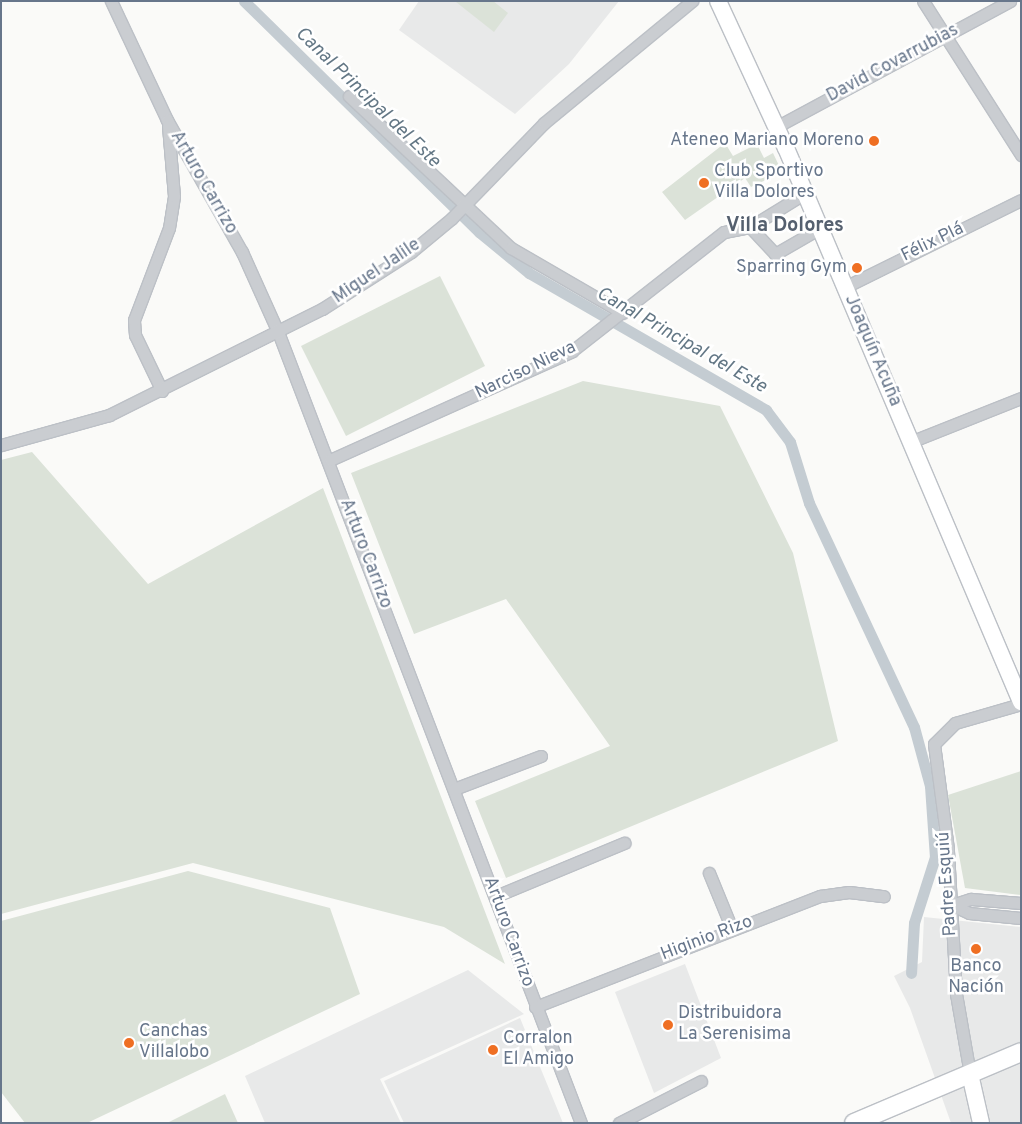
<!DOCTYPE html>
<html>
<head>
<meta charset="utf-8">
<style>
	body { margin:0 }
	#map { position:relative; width:1022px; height:1124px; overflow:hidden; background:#fafaf8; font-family:Overpass,sans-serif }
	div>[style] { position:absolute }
	.built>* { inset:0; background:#e8e9e9 }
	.green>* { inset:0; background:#dbe2d8 }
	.canal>* { height:11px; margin:-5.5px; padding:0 5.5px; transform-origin:5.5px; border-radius:5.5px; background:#c4ccd2 }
	.roads { filter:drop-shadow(1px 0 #bcc0c6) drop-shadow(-1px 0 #bcc0c6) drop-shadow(0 1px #bcc0c6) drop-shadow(0 -1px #bcc0c6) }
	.street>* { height:11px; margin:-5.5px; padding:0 5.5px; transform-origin:5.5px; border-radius:5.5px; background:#cacdd1 }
	.secondary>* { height:16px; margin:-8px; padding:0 8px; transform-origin:8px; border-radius:8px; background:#fff }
	.primary>* { height:18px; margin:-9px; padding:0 9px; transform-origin:9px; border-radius:9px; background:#fff }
	.dots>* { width:14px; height:14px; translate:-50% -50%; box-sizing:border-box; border:2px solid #fff; border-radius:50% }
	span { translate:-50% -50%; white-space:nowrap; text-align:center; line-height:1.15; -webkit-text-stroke:5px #fff; paint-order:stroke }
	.street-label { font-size:18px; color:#67768b }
	.poi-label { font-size:18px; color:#67768b }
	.right { translate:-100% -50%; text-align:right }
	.left { translate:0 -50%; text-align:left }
	.water-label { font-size:19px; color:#637785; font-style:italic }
	.quarter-label { font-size:20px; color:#55606f; font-weight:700 }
	.frame { position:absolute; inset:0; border:2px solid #67768b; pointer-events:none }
</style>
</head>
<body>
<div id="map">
	<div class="built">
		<i style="clip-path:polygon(419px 1px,619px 1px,569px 64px,515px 114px,399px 30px)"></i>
		<i style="clip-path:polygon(924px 917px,1021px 927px,1021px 1123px,951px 1123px,910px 1008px,894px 976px,922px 962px)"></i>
		<i style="clip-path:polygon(685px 964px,721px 1058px,654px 1093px,615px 992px)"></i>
		<i style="clip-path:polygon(468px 970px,524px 1014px,380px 1079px,401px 1123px,265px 1123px,245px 1076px)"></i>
		<i style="clip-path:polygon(520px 1018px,563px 1123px,404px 1123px,384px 1081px)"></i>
	</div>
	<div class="green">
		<i style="clip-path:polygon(493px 1px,508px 13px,494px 32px,456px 2px)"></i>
		<i style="clip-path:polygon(725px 143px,733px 156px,757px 144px,764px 158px,773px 153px,782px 172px,751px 187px,745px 178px,685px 220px,662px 192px)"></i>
		<i style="clip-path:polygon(440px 276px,485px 366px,346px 436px,301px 346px)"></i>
		<i style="clip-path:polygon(583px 381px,720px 406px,793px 553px,838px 741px,506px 878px,475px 801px,610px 746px,506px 599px,414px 634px,351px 473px)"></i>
		<i style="clip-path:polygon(32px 452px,148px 584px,323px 488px,505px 964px,444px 927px,193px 863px,1px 914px,1px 460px)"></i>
		<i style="clip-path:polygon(1021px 771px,1021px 895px,965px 888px,948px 795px)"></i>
		<i style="clip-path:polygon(188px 871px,330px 908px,360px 994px,87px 1123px,25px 1123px,1px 1092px,1px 921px)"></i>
		<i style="clip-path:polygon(225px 1094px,238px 1123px,167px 1123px)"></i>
	</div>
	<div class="canal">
		<i style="left:244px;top:1px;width:330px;rotate:44.5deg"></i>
		<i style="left:479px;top:232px;width:65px;rotate:39.4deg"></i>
		<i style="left:529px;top:273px;width:274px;rotate:30deg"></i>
		<i style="left:766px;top:410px;width:40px;rotate:53deg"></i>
		<i style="left:790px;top:442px;width:64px;rotate:72.7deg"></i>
		<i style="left:809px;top:503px;width:247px;rotate:64.9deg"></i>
		<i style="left:914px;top:727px;width:61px;rotate:74.8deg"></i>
		<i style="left:930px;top:786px;width:71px;rotate:86deg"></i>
		<i style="left:935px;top:857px;width:69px;rotate:107.7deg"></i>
		<i style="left:914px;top:923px;width:50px;rotate:93.4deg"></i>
	</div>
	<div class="roads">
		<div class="street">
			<i style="left:111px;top:1px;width:132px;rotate:64.8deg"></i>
			<i style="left:167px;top:120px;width:152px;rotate:60.4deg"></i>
			<i style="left:242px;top:252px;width:88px;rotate:65.8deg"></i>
			<i style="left:278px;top:332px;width:847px;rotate:69.04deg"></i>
			<i style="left:923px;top:1px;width:183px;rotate:57.5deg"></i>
			<i style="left:349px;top:96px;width:222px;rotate:43.2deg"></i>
			<i style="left:511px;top:248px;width:129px;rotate:30.1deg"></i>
			<i style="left:776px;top:127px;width:266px;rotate:-28.3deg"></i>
			<i style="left:750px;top:227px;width:37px;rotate:47deg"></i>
			<i style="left:775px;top:254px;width:52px;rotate:-30deg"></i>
			<i style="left:845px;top:287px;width:196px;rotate:-26.3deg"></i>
			<i style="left:162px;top:391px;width:62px;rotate:-115.7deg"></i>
			<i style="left:135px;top:335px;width:15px;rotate:-94deg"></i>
			<i style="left:134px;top:320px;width:98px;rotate:-69.2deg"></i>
			<i style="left:169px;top:228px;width:32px;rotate:-81deg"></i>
			<i style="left:174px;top:196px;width:70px;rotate:-94.9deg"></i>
			<i style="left:910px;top:442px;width:119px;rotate:-21.6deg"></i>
			<i style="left:1px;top:445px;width:112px;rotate:-15.5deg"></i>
			<i style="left:109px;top:415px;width:238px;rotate:-26.5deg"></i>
			<i style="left:322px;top:309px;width:106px;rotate:-32.6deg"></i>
			<i style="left:411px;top:252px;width:53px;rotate:-39.7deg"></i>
			<i style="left:452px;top:218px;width:132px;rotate:-45.9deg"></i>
			<i style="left:544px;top:123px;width:192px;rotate:-39.5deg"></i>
			<i style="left:330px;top:460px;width:265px;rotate:-24.2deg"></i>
			<i style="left:572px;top:351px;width:193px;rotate:-38.1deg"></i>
			<i style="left:724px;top:232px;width:26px;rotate:-11deg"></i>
			<i style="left:750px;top:227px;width:65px;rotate:-31.7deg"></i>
			<i style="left:454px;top:789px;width:93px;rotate:-20.8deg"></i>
			<i style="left:709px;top:873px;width:61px;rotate:67.7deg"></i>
			<i style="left:496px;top:896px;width:139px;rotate:-22.5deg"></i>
			<i style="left:952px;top:905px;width:19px;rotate:25deg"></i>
			<i style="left:969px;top:913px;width:52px;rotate:5.5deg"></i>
			<i style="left:952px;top:905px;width:20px;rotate:-18deg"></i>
			<i style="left:971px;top:899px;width:50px;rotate:4.6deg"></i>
			<i style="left:535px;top:1007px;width:306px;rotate:-21.3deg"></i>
			<i style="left:820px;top:896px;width:29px;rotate:-8deg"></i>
			<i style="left:849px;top:892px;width:35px;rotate:7deg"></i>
			<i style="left:970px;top:1074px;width:81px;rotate:-99.9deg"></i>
			<i style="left:956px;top:994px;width:145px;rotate:-93.2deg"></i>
			<i style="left:948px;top:849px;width:106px;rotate:-97.6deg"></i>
			<i style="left:934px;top:744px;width:30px;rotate:-45deg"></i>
			<i style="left:955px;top:723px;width:69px;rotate:-16.1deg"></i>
			<i style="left:619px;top:1123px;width:92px;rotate:-27.1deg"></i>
		</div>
		<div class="secondary">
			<i style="left:718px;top:1px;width:162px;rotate:65.2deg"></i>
			<i style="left:786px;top:148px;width:602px;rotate:67.01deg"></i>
			<i style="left:970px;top:1074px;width:50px;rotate:77.3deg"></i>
		</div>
		<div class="primary">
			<i style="left:854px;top:1123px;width:181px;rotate:-23deg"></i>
		</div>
	</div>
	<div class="dots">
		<i style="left:874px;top:141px;background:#ef6f23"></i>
		<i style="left:704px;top:183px;background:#ef6f23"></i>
		<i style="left:857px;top:268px;background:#ef6f23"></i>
		<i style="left:976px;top:949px;background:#ef6f23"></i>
		<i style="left:668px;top:1025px;background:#ef6f23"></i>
		<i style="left:129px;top:1043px;background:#ef6f23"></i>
		<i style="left:493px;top:1050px;background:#ef6f23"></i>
	</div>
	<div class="street-label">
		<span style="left:893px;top:64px;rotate:-28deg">David Covarrubias</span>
		<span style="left:203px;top:183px;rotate:60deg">Arturo Carrizo</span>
		<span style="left:933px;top:243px;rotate:-26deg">Félix Plá</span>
		<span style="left:377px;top:272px;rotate:-34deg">Miguel Jalile</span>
		<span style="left:872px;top:351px;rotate:67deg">Joaquín Acuña</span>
		<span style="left:526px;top:371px;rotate:-26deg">Narciso Nieva</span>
		<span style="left:365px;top:554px;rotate:69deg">Arturo Carrizo</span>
		<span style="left:948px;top:884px;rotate:-94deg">Padre Esquiú</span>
		<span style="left:508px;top:932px;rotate:70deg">Arturo Carrizo</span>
		<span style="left:707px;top:939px;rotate:-21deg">Higinio Rizo</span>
	</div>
	<div class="poi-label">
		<span class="right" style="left:864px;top:141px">Ateneo Mariano Moreno</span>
		<span class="left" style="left:714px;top:183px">Club Sportivo<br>Villa Dolores</span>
		<span class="right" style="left:847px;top:268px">Sparring Gym</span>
		<span style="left:976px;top:978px">Banco<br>Nación</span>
		<span class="left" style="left:678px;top:1025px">Distribuidora<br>La Serenisima</span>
		<span class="left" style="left:139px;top:1043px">Canchas<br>Villalobo</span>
		<span class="left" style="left:503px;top:1050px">Corralon<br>El Amigo</span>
	</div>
	<div class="water-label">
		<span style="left:367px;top:98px;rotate:44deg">Canal Principal del Este</span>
		<span style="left:681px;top:341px;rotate:30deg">Canal Principal del Este</span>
	</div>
	<div class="quarter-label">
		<span style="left:785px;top:226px">Villa Dolores</span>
	</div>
	<div class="frame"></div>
</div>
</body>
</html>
